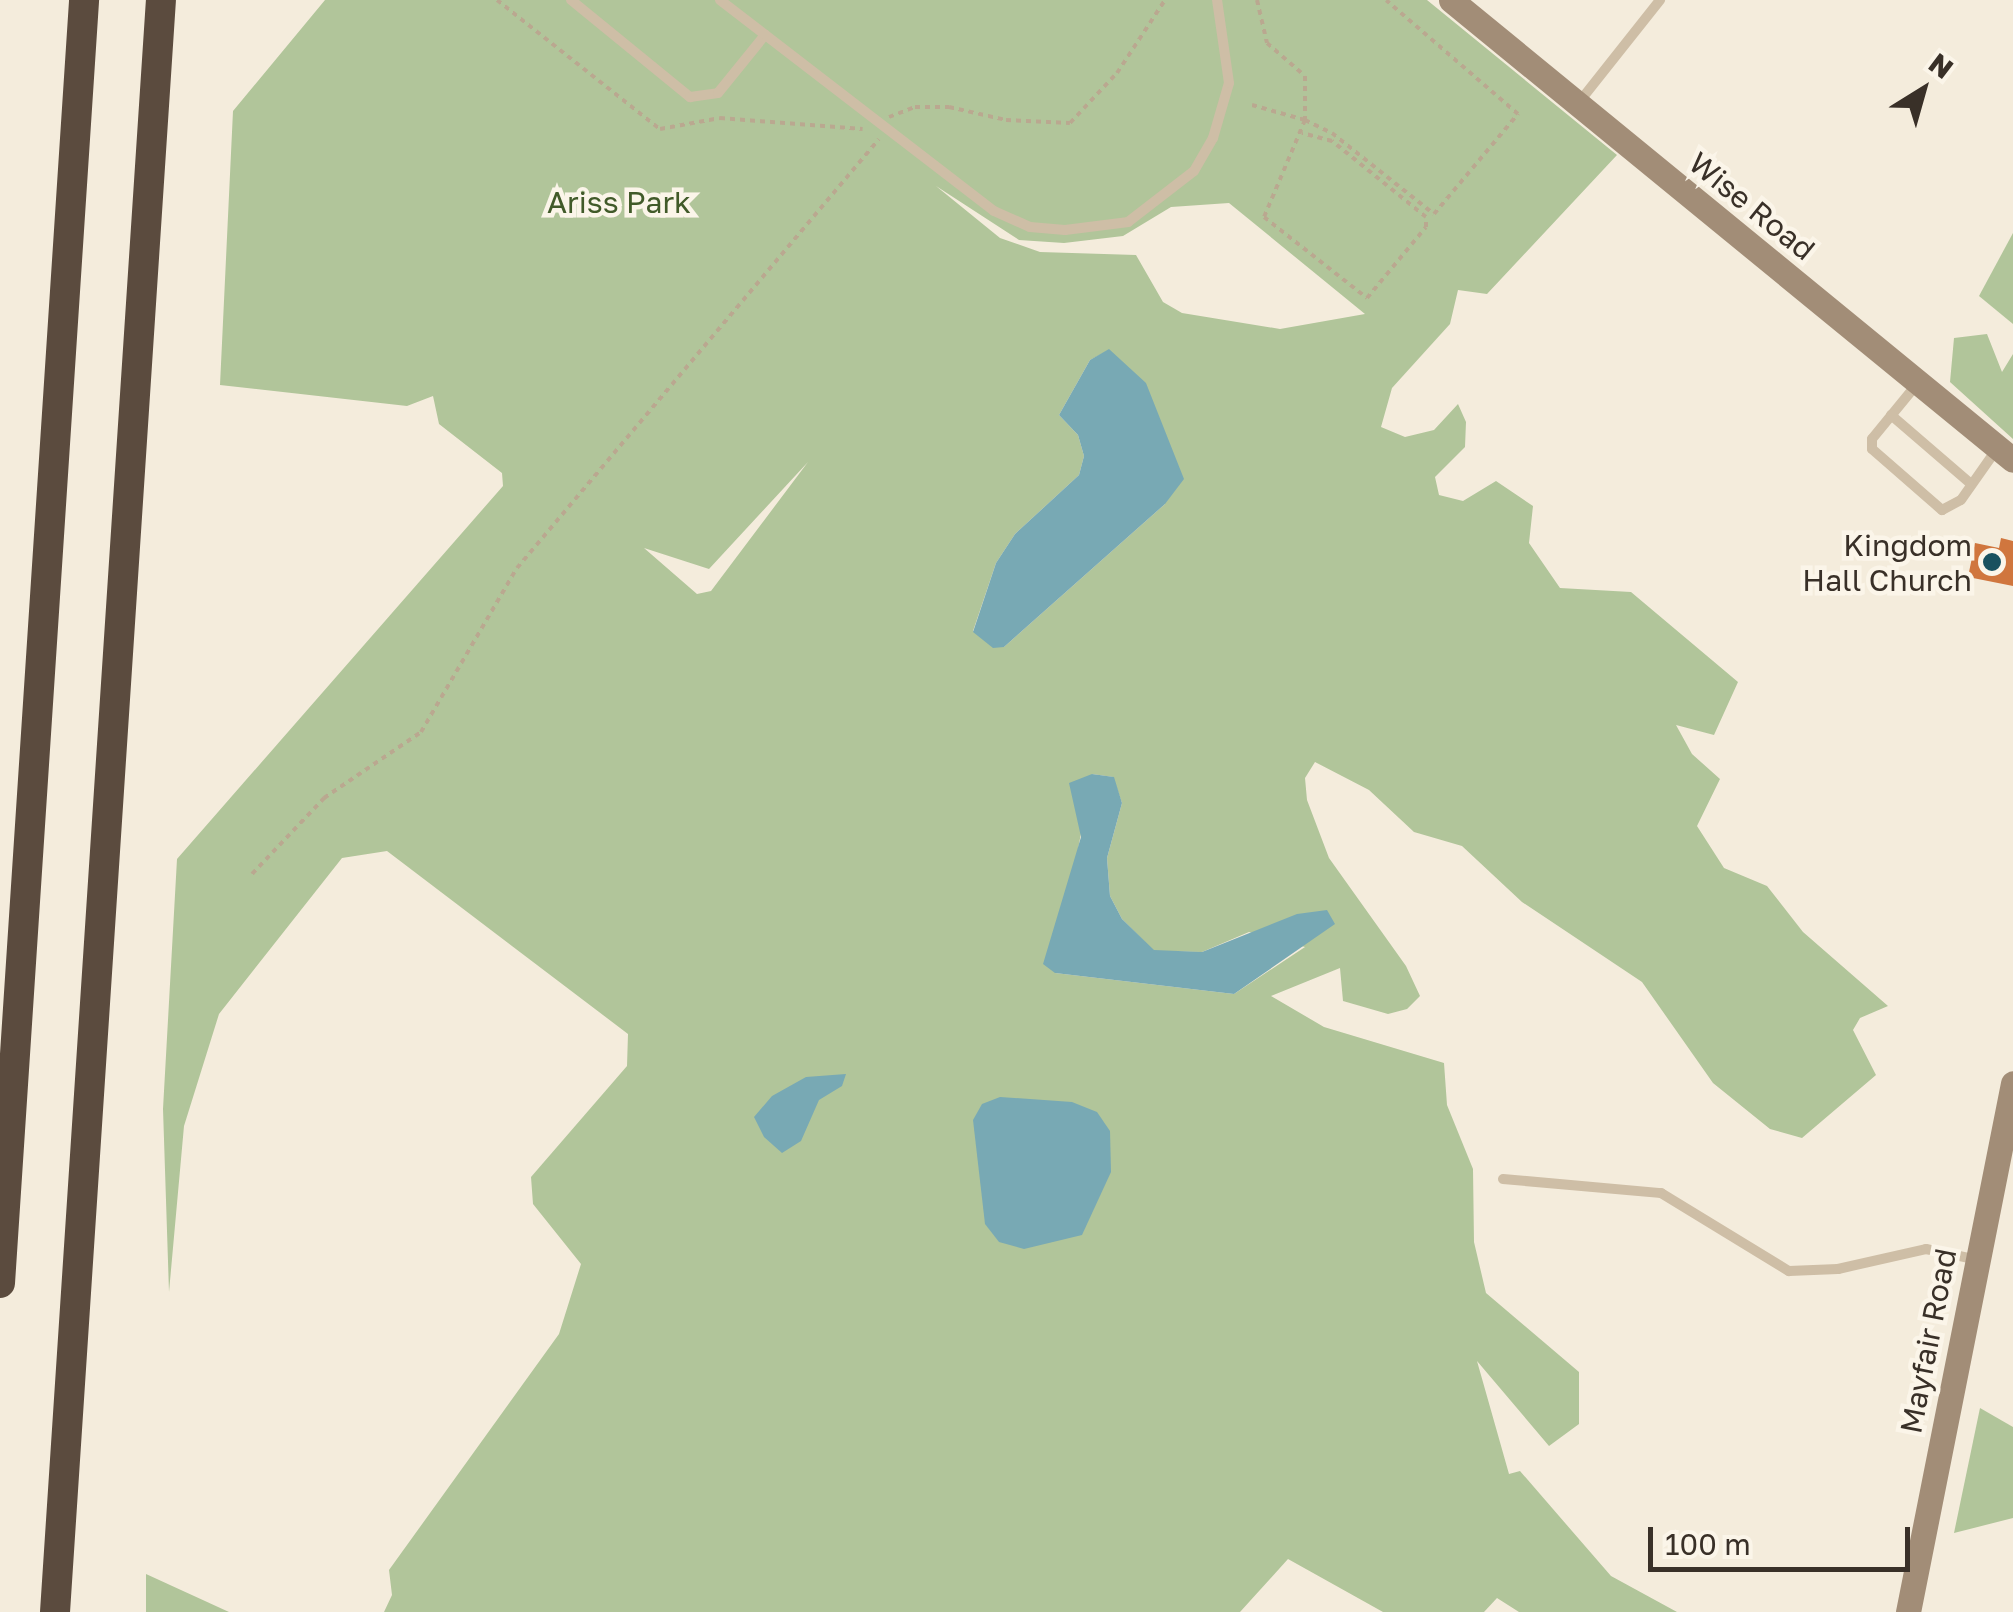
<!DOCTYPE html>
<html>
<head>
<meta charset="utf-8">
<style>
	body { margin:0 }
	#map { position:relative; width:2013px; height:1612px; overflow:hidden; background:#f4ecdc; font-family:"Golos Text",sans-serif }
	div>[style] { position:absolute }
	.green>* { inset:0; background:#b1c59a }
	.water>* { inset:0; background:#78a9b4 }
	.building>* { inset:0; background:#d0763e }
	.path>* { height:4px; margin-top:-2px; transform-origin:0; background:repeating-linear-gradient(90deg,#baa890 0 5px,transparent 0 10px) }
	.lane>* { height:10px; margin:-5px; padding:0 5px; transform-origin:5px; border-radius:5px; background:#cebea6 }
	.secondary>* { height:25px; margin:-12.5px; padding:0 12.5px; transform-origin:12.5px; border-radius:12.5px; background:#a28d77 }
	.highway>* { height:30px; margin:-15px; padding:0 15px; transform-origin:15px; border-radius:15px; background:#5b4b3e }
	.dots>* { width:28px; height:28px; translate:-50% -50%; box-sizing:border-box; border:5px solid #fbf5e9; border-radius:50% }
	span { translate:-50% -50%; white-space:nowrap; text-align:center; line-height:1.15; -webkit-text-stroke:9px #fbf5e9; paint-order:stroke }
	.park-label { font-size:30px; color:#415a29 }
	.street-label { font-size:30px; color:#393028 }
	.poi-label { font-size:30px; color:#393028 }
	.right { translate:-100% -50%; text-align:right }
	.north { position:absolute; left:1873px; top:40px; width:100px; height:100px; -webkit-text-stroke:8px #fbf5e9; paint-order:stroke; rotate:37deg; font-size:28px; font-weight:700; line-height:40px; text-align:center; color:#393028 }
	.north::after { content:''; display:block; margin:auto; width:35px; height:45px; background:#393028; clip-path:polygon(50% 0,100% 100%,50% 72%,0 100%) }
	.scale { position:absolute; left:1648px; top:1527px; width:262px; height:45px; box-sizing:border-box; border:5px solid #393028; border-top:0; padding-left:12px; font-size:30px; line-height:35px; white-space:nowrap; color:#393028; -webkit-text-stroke:8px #fbf5e9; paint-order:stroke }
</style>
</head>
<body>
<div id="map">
	<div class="green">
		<i style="clip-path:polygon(evenodd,325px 0,1427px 0,1617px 155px,1487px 294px,1458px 290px,1450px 324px,1392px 388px,1381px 427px,1405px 437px,1434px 430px,1458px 404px,1466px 422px,1465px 447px,1435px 477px,1439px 495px,1463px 501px,1496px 481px,1533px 506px,1529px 543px,1560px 588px,1631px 592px,1738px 682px,1714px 735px,1676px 725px,1692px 754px,1720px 779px,1697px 826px,1724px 868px,1767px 886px,1803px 932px,1888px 1006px,1860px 1018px,1853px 1030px,1876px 1075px,1802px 1138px,1770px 1129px,1713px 1083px,1642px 982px,1522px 902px,1462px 846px,1414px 832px,1369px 790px,1315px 762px,1305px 778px,1307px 800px,1329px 858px,1406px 966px,1420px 996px,1407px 1009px,1388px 1014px,1343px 1001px,1340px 968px,1271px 996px,1324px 1027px,1444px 1063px,1447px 1105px,1473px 1169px,1474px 1242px,1486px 1293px,1579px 1372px,1579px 1424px,1549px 1446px,1477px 1361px,1509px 1474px,1520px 1471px,1611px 1576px,1677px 1612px,1519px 1612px,1497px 1598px,1484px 1612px,1383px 1612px,1288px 1559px,1240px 1612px,384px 1612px,392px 1595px,389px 1570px,559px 1334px,581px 1264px,533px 1204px,531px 1177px,627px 1066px,628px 1034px,387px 851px,342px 858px,219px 1014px,184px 1126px,169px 1292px,163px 1109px,177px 859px,503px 486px,502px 473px,439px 424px,433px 396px,407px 406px,220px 385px,233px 111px,325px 0,936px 186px,1019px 240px,1064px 243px,1123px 236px,1171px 207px,1229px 203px,1365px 314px,1280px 329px,1182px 313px,1163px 302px,1136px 255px,1040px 252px,1000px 238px,936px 186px,325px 0,1109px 350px,1165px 504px,1004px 647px,973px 631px,996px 563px,1015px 534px,1079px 475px,1084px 456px,1078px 435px,1059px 415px,1090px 360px,1109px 350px,325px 0,808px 462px,711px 591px,697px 594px,644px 548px,709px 569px,808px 462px,325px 0,1092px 774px,1113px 777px,1122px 803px,1107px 858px,1110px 896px,1122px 919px,1154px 951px,1202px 952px,1249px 932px,1305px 947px,1234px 994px,1055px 973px,1092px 774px)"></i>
		<i style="clip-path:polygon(2013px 233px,2013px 324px,1979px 296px)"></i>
		<i style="clip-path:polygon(1987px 334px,2002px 372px,2013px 354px,2013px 439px,1950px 382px,1954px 338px)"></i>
		<i style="clip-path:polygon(1980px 1408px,2013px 1427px,2013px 1518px,1954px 1533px)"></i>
		<i style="clip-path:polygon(146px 1574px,229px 1612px,146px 1612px)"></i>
	</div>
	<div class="water">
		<i style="clip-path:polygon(1109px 349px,1146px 383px,1184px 479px,1165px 504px,1004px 647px,993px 648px,973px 632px,996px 563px,1015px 534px,1079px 475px,1084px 456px,1078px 435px,1059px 415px,1090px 360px)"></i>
		<i style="clip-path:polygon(1092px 774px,1114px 777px,1122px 803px,1107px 858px,1110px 896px,1122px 919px,1154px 950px,1202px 952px,1297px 914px,1327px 910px,1335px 924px,1234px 994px,1055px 973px,1043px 964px,1081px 837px,1069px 783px)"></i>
		<i style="clip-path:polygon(846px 1074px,842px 1086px,819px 1100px,801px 1141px,782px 1153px,764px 1137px,754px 1117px,772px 1096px,806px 1077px)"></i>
		<i style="clip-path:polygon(1000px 1097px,1072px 1102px,1097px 1112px,1110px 1131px,1111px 1172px,1082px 1235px,1024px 1249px,999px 1242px,985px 1224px,973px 1120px,982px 1104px)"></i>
	</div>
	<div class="building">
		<i style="clip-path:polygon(2001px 538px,2013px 541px,2013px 586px,1968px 577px,1975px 543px,1999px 548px)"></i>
	</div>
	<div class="path">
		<i style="left:497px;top:0;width:208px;rotate:38.4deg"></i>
		<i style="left:660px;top:129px;width:61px;rotate:-10.4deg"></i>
		<i style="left:720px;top:118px;width:143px;rotate:4.4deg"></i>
		<i style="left:1257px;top:0;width:44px;rotate:76.9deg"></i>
		<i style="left:1267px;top:43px;width:50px;rotate:41deg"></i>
		<i style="left:1305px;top:76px;width:44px;rotate:90deg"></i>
		<i style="left:1305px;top:120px;width:30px;rotate:26deg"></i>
		<i style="left:1332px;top:133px;width:130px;rotate:38.5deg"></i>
		<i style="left:1434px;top:214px;width:131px;rotate:-50deg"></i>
		<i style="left:1518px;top:114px;width:174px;rotate:-139.2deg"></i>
		<i style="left:1252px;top:105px;width:55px;rotate:15.8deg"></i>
		<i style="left:1305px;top:120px;width:105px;rotate:112.9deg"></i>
		<i style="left:1264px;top:217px;width:131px;rotate:38.2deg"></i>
		<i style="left:1367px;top:298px;width:92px;rotate:-50.3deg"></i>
		<i style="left:1426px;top:227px;width:10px;rotate:-90deg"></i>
		<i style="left:1426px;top:217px;width:121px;rotate:-141deg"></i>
		<i style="left:1332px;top:141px;width:31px;rotate:-165deg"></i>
		<i style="left:889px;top:117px;width:28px;rotate:-21deg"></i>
		<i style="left:915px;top:107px;width:34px"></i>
		<i style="left:949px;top:107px;width:58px;rotate:12.8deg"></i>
		<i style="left:1006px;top:120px;width:64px;rotate:2.7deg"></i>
		<i style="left:1070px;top:123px;width:69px;rotate:-46.8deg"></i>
		<i style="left:1117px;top:73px;width:87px;rotate:-56.7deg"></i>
		<i style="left:252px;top:874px;width:105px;rotate:-46.5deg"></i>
		<i style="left:324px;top:798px;width:117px;rotate:-34.2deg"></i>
		<i style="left:421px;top:732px;width:190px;rotate:-59.7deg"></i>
		<i style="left:517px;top:568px;width:561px;rotate:-49.84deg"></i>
	</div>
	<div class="lane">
		<i style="left:571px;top:0;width:154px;rotate:39.2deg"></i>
		<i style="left:690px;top:97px;width:28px;rotate:-8deg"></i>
		<i style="left:718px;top:93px;width:75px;rotate:-51deg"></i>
		<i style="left:720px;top:0;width:346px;rotate:37.6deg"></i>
		<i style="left:994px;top:211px;width:39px;rotate:24deg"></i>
		<i style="left:1030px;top:227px;width:35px;rotate:5deg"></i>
		<i style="left:1065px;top:230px;width:64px;rotate:-7.2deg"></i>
		<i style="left:1128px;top:222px;width:83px;rotate:-37.7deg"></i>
		<i style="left:1194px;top:171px;width:38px;rotate:-60deg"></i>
		<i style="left:1213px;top:138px;width:57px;rotate:-73.8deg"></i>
		<i style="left:1229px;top:83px;width:84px;rotate:-98.2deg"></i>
		<i style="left:1580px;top:101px;width:129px;rotate:-51.6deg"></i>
		<i style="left:1917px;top:384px;width:71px;rotate:129.3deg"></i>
		<i style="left:1872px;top:439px;width:10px;rotate:90deg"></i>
		<i style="left:1872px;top:449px;width:93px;rotate:41.1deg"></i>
		<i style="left:1942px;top:510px;width:21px;rotate:-28deg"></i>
		<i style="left:1961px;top:500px;width:61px;rotate:-55deg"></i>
		<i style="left:1891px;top:415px;width:103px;rotate:40.7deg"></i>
		<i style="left:1503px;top:1179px;width:159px;rotate:5.1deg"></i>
		<i style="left:1661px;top:1193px;width:150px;rotate:31.4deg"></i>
		<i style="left:1789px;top:1271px;width:49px;rotate:-2.3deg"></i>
		<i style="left:1838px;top:1269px;width:90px;rotate:-12.8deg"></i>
		<i style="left:1926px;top:1249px;width:53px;rotate:11.9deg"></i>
	</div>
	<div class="secondary">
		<i style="left:1451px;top:0;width:726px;rotate:39.3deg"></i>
		<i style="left:1908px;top:1612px;width:539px;rotate:-78.77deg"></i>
	</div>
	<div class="highway">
		<i style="left:0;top:1283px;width:1286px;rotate:-86.25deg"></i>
		<i style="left:55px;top:1612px;width:1615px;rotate:-86.24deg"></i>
	</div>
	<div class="dots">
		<i style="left:1992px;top:562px;background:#19515f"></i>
	</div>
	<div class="park-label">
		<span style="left:619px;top:202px">Ariss Park</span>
	</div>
	<div class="street-label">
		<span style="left:1752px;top:206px;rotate:39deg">Wise Road</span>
		<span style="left:1928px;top:1341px;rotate:-79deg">Mayfair Road</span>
	</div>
	<div class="poi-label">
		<span class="right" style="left:1972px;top:562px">Kingdom<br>Hall Church</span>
	</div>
	<div class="north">N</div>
	<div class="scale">100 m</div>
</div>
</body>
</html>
